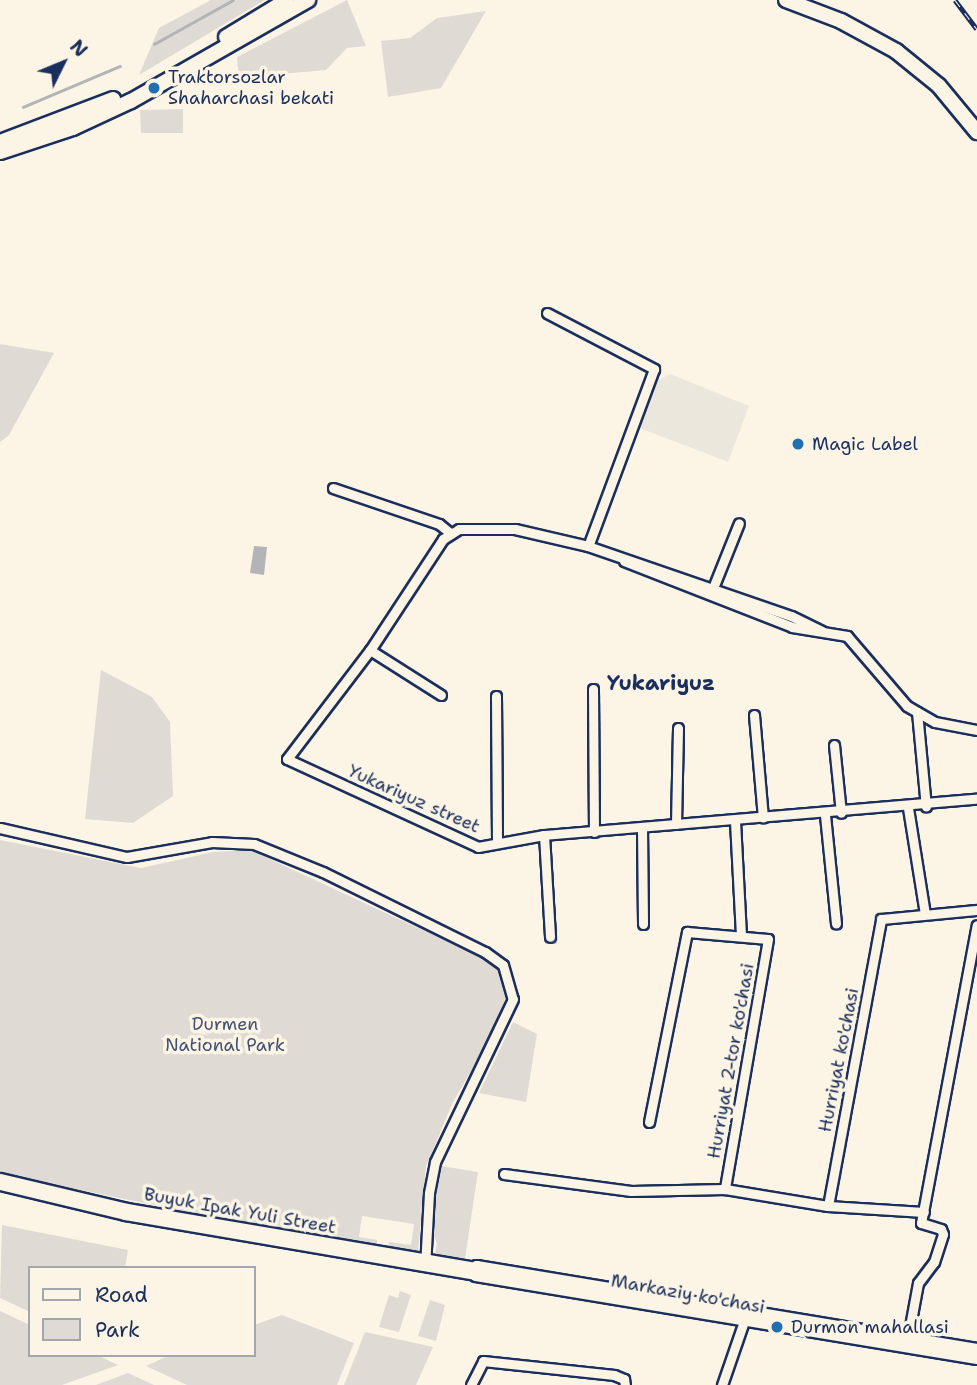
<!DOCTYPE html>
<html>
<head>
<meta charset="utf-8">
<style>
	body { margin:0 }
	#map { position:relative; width:977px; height:1385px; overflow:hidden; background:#fcf5e5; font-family:"Shantell Sans",sans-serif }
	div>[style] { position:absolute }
	.built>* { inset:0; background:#ece7dc }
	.green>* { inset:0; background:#dfdbd4 }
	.water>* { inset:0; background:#b2b4b8 }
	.stream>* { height:2.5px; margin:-1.25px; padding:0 1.25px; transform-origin:1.25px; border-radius:1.25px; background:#b2b4b8 }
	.roads { filter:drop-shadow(2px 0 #1b2f5e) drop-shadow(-2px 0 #1b2f5e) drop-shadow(0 2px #1b2f5e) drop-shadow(0 -2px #1b2f5e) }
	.street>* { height:9px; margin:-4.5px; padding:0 4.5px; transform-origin:4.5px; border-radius:4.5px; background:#fcf5e5 }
	.secondary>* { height:12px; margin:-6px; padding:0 6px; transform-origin:6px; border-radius:6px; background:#fcf5e5 }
	.primary>* { height:14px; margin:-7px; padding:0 7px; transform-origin:7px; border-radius:7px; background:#fcf5e5 }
	.rail>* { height:5px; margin-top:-2.5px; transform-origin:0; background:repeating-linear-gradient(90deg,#fcf5e5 0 8px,#1b2f5e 0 16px); box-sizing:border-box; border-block:2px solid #1b2f5e }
	.dots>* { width:19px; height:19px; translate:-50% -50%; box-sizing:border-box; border:4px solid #fcf5e5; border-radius:50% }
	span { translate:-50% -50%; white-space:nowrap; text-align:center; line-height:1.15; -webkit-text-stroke:7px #fcf5e5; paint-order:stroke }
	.poi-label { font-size:18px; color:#1b2f5e }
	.left { translate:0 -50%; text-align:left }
	.street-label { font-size:18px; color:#1b2f5e }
	.park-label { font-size:18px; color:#425176 }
	.quarter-label { font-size:21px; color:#1b2f5e; font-weight:700 }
	.legend { position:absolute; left:28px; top:1266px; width:228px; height:91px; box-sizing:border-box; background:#fcf5e5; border:2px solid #a2a6af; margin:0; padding:9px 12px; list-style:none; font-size:21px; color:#1b2f5e }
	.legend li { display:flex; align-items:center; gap:14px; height:35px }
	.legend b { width:35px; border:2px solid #a2a6af }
	.north { position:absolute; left:28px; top:28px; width:70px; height:70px; -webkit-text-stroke:5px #fcf5e5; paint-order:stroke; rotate:47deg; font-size:19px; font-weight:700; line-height:28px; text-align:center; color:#1b2f5e }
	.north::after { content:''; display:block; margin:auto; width:24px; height:32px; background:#1b2f5e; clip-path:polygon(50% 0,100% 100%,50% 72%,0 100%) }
</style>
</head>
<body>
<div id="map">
	<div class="built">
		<i style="clip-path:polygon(670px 374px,749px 406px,728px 462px,637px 427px,654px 382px)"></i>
	</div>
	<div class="green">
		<i style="clip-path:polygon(211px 0,265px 0,139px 75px,159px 28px)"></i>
		<i style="clip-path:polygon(347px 0,366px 46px,347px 48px,326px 70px,249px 77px,238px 70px,237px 57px)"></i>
		<i style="clip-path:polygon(486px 11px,441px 88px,388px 97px,381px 41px,410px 38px,437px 18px)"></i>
		<i style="clip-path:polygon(183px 109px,183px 133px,141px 133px,140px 110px)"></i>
		<i style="clip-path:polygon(0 344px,54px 353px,9px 435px,0 442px)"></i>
		<i style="clip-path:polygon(101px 670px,152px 697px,170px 722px,173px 796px,133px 823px,85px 819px)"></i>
		<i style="clip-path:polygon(0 840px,141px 868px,213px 852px,250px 850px,487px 960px,501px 972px,507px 992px,495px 1030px,453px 1102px,426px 1166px,418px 1252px,388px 1247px,389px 1242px,411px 1245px,414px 1224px,362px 1216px,359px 1237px,377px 1240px,377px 1245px,191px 1213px,0 1173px)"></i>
		<i style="clip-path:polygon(513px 1022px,537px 1034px,526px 1102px,479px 1093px)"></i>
		<i style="clip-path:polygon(442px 1166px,478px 1172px,465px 1258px,435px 1255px,437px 1244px,430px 1225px)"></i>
		<i style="clip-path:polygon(2px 1225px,128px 1250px,125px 1268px,30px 1268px,30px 1312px,0 1298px)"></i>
		<i style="clip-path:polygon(400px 1291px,411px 1295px,399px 1332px,379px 1327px,389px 1295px,398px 1298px)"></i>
		<i style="clip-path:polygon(430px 1300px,445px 1305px,436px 1341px,418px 1336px)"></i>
		<i style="clip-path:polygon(0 1311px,30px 1325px,30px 1355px,97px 1355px,118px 1365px,62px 1385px,0 1385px)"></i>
		<i style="clip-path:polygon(282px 1315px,354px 1343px,337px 1385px,187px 1385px,146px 1366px,170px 1355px,254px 1355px,254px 1325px)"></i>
		<i style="clip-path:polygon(365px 1332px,433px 1347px,416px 1385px,344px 1385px)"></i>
		<i style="clip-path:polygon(128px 1373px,154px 1385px,96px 1385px)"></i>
	</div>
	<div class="water">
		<i style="clip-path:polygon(254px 546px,267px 547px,264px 575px,250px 573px)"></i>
	</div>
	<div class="stream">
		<i style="left:154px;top:44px;width:90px;rotate:-29.1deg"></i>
		<i style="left:23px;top:107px;width:105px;rotate:-22.9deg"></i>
	</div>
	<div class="roads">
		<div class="street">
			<i style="left:547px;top:313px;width:121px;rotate:27.6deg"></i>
			<i style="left:654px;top:369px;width:189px;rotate:110.4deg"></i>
			<i style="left:333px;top:488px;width:112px;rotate:18.8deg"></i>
			<i style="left:439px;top:524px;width:14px;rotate:39deg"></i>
			<i style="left:624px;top:561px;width:180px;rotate:21.4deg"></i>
			<i style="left:792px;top:627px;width:56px;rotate:9.3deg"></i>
			<i style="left:847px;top:636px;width:92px;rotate:49.4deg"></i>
			<i style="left:907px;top:706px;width:32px;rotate:30deg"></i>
			<i style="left:935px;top:722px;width:43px;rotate:10.8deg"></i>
			<i style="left:711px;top:593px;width:75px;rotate:-68.2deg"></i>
			<i style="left:822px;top:631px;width:34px;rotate:-154deg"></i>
			<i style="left:791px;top:616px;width:215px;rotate:-161deg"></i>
			<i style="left:588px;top:546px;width:75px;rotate:-166.9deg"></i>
			<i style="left:515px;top:529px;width:56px;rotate:180deg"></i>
			<i style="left:459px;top:529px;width:19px;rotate:148deg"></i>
			<i style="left:443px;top:539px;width:133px;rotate:123.3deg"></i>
			<i style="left:370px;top:650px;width:137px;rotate:127.3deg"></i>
			<i style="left:287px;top:759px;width:210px;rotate:24.7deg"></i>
			<i style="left:478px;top:847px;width:67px;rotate:-10.3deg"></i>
			<i style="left:544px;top:835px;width:434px;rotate:-4.8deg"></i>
			<i style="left:370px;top:650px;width:84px;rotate:32.4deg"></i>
			<i style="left:593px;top:689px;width:143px;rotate:89.6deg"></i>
			<i style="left:496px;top:696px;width:144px;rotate:89.6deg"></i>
			<i style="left:917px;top:712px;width:95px;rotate:84.6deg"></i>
			<i style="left:754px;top:715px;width:103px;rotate:85deg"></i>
			<i style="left:834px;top:745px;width:68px;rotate:84.1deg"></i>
			<i style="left:908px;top:808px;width:107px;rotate:80.9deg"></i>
			<i style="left:825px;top:815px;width:109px;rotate:84.2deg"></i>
			<i style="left:735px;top:821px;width:115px;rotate:87deg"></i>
			<i style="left:676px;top:824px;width:96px;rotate:-88.8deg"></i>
			<i style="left:642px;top:827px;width:97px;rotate:89.4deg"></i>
			<i style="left:0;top:828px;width:130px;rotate:12.9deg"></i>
			<i style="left:127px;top:857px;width:86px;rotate:-10deg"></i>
			<i style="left:212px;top:842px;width:42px;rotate:2.7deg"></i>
			<i style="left:254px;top:844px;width:74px;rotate:22.1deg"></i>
			<i style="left:323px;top:872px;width:181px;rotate:26.3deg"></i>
			<i style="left:485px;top:952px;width:22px;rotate:36deg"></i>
			<i style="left:503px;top:965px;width:35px;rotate:74deg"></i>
			<i style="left:513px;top:999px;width:181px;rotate:115.6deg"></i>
			<i style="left:435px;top:1162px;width:32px;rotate:101deg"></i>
			<i style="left:429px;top:1193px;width:73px;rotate:93.1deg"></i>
			<i style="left:544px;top:835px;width:102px;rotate:86.6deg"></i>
			<i style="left:649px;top:1122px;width:194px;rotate:-78.7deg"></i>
			<i style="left:687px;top:932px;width:81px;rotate:4.9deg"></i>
			<i style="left:768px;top:939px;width:254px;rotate:99.8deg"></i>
			<i style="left:504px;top:1174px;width:128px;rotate:7.6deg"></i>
			<i style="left:631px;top:1191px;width:94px;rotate:-1.2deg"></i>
			<i style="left:725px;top:1189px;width:104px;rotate:9.4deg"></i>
			<i style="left:828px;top:1206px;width:96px;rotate:3.6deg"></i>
			<i style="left:0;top:1178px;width:130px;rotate:13.3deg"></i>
			<i style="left:127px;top:1208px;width:355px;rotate:9.6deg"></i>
			<i style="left:0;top:1185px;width:129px;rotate:13.5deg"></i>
			<i style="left:125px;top:1215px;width:356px;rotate:9.7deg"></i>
			<i style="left:828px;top:1206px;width:292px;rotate:-79.5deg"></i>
			<i style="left:881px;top:919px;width:96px;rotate:-5.4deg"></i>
			<i style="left:908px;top:1337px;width:55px;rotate:-79.5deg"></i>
			<i style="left:918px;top:1283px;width:26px;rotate:-53deg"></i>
			<i style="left:934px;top:1262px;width:29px;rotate:-72deg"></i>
			<i style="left:943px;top:1234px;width:5px;rotate:-112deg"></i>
			<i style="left:941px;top:1229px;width:21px;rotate:-163deg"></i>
			<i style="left:921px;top:1223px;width:303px;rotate:-79.4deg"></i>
			<i style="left:471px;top:1385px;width:27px;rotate:-63deg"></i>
			<i style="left:483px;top:1361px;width:132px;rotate:6.1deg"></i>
			<i style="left:614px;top:1375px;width:11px;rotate:22deg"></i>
			<i style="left:624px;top:1379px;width:6px;rotate:81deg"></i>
			<i style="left:722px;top:1385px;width:68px;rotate:-71deg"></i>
		</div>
		<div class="secondary">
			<i style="left:977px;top:1350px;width:507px;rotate:-170.57deg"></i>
			<i style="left:477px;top:1267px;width:8px;rotate:97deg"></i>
			<i style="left:476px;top:1275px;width:508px;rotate:9.41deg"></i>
		</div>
		<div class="primary">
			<i style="left:786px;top:0;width:59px;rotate:20.9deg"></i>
			<i style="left:841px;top:21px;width:63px;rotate:28.6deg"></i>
			<i style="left:896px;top:51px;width:55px;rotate:39.1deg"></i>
			<i style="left:939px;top:86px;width:60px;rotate:50.4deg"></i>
			<i style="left:226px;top:37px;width:71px;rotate:-31.2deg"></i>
			<i style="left:0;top:142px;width:121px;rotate:-20.8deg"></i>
			<i style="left:0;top:152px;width:77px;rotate:-18.2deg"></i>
			<i style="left:73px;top:128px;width:64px;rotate:-25deg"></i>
			<i style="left:131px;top:101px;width:204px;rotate:-29.7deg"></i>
		</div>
	</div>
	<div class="rail">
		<i style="left:955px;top:0;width:36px;rotate:53deg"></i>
	</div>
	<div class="dots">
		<i style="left:154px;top:88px;background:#1f6fb2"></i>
		<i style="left:798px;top:444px;background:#1f6fb2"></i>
		<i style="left:777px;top:1327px;background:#1f6fb2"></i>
	</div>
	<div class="poi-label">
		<span class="left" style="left:168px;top:88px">Traktorsozlar<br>Shaharchasi bekati</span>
		<span class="left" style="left:812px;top:444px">Magic Label</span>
		<span class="left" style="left:791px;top:1327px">Durmon mahallasi</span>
	</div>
	<div class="street-label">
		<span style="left:414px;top:799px;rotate:24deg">Yukariyuz street</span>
		<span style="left:839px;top:1060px;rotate:-79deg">Hurriyat ko'chasi</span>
		<span style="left:731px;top:1061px;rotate:-80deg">Hurriyat 2-tor ko'chasi</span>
		<span style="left:240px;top:1211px;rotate:10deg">Buyuk Ipak Yuli Street</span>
		<span style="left:688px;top:1294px;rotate:10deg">Markaziy ko'chasi</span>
	</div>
	<div class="park-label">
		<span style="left:225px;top:1035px">Durmen<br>National Park</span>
	</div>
	<div class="quarter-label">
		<span style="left:661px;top:683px">Yukariyuz</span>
	</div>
	<ul class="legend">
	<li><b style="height:9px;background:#fcf5e5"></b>Road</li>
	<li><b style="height:19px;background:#dfdbd4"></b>Park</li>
	</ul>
	<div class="north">N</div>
</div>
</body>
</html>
